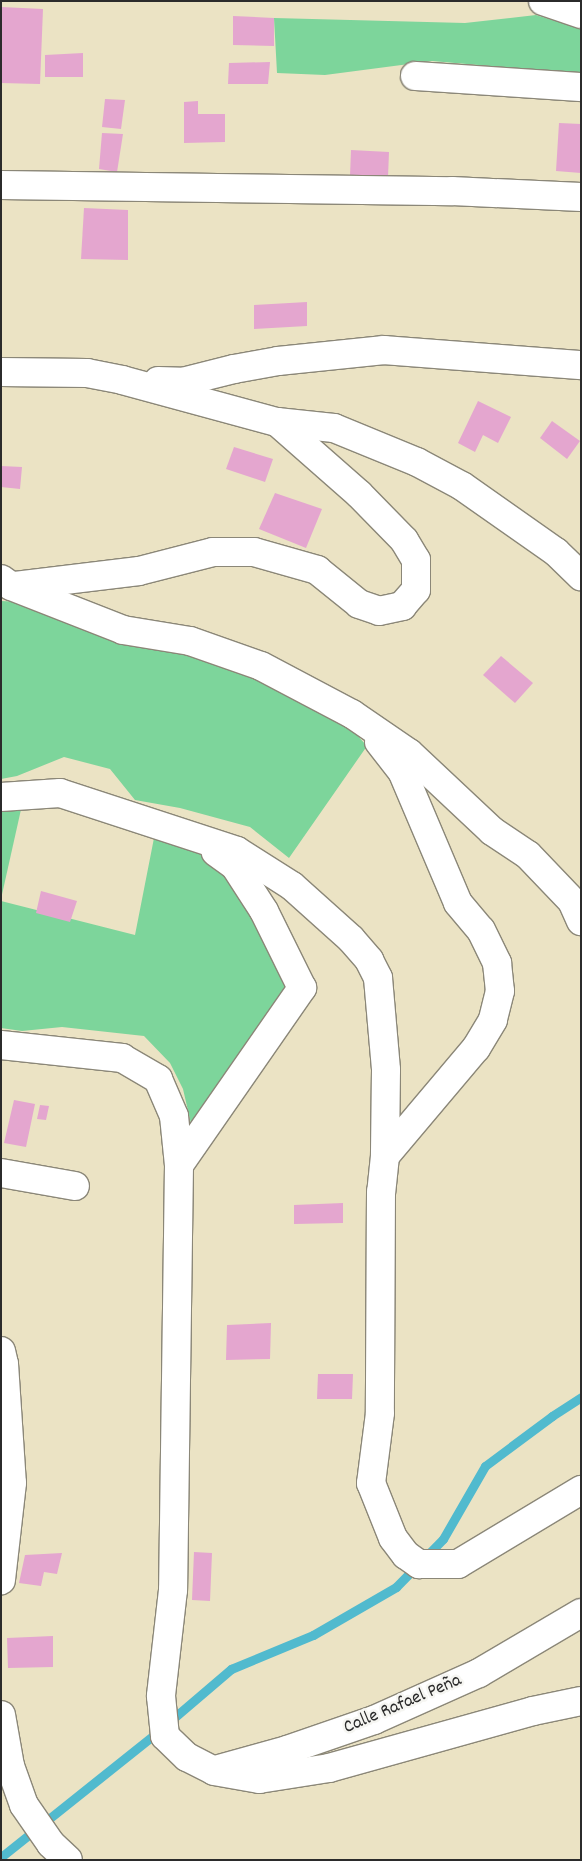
<!DOCTYPE html>
<html>
<head>
<meta charset="utf-8">
<style>
	body { margin:0 }
	#map { position:relative; width:582px; height:1861px; overflow:hidden; background:#ebe3c4; font-family:Dekko,sans-serif }
	div>[style] { position:absolute }
	.green>* { inset:0; background:#7dd59b }
	.stream>* { height:9px; margin:-4.5px; padding:0 4.5px; transform-origin:4.5px; border-radius:4.5px; background:#51bace }
	.building>* { inset:0; background:#e4a6cf }
	.roads { filter:drop-shadow(1px 0 #8b8778) drop-shadow(-1px 0 #8b8778) drop-shadow(0 1px #8b8778) drop-shadow(0 -1px #8b8778) }
	.minor>* { height:28px; margin:-14px; padding:0 14px; transform-origin:14px; border-radius:14px; background:#fff }
	span { translate:-50% -50%; white-space:nowrap; text-align:center; line-height:1.15; -webkit-text-stroke:5px #f6f6f2; paint-order:stroke }
	.street-label { font-size:19px; color:#2b2b2b }
	.frame { position:absolute; inset:0; border:2px solid #2b2b2b; pointer-events:none }
</style>
</head>
<body>
<div id="map">
	<div class="green">
		<i style="clip-path:polygon(536px 15px,581px 29px,581px 74px,432px 61px,325px 75px,277px 73px,274px 18px,465px 23px)"></i>
		<i style="clip-path:polygon(1px 601px,23px 602px,202px 652px,344px 721px,367px 746px,289px 858px,250px 827px,180px 808px,135px 800px,110px 769px,64px 757px,17px 776px,1px 779px)"></i>
		<i style="clip-path:polygon(22px 805px,1px 899px,1px 806px)"></i>
		<i style="clip-path:polygon(154px 838px,208px 856px,248px 899px,287px 989px,192px 1128px,183px 1089px,170px 1063px,144px 1036px,62px 1027px,22px 1031px,1px 1028px,1px 901px,135px 935px)"></i>
	</div>
	<div class="stream">
		<i style="left:169px;top:1722px;width:82px;rotate:-40.5deg"></i>
		<i style="left:231px;top:1669px;width:89px;rotate:-22.5deg"></i>
		<i style="left:313px;top:1635px;width:96px;rotate:-30deg"></i>
		<i style="left:396px;top:1587px;width:67px;rotate:-45.6deg"></i>
		<i style="left:443px;top:1539px;width:84px;rotate:-60.1deg"></i>
		<i style="left:485px;top:1466px;width:84px;rotate:-36.7deg"></i>
		<i style="left:552px;top:1416px;width:35px;rotate:-33deg"></i>
		<i style="left:1px;top:1857px;width:202px;rotate:-38.6deg"></i>
	</div>
	<div class="building">
		<i style="clip-path:polygon(1px 7px,43px 9px,40px 84px,1px 83px)"></i>
		<i style="clip-path:polygon(233px 16px,274px 18px,274px 46px,233px 45px)"></i>
		<i style="clip-path:polygon(83px 53px,83px 77px,45px 77px,45px 55px)"></i>
		<i style="clip-path:polygon(270px 62px,268px 84px,228px 84px,229px 63px)"></i>
		<i style="clip-path:polygon(105px 99px,125px 100px,121px 129px,102px 127px)"></i>
		<i style="clip-path:polygon(198px 101px,198px 114px,225px 114px,225px 142px,184px 143px,184px 102px)"></i>
		<i style="clip-path:polygon(559px 123px,581px 124px,581px 173px,556px 171px)"></i>
		<i style="clip-path:polygon(102px 133px,123px 134px,117px 172px,99px 169px)"></i>
		<i style="clip-path:polygon(351px 150px,389px 152px,388px 177px,350px 176px)"></i>
		<i style="clip-path:polygon(84px 208px,128px 210px,128px 260px,81px 259px)"></i>
		<i style="clip-path:polygon(307px 302px,307px 326px,254px 329px,254px 305px)"></i>
		<i style="clip-path:polygon(478px 401px,511px 417px,498px 443px,483px 435px,475px 452px,458px 443px)"></i>
		<i style="clip-path:polygon(552px 421px,580px 441px,567px 459px,540px 438px)"></i>
		<i style="clip-path:polygon(234px 447px,273px 459px,265px 482px,226px 469px)"></i>
		<i style="clip-path:polygon(1px 466px,22px 467px,20px 489px,1px 487px)"></i>
		<i style="clip-path:polygon(275px 493px,322px 509px,306px 548px,259px 529px)"></i>
		<i style="clip-path:polygon(501px 656px,533px 683px,515px 703px,483px 675px)"></i>
		<i style="clip-path:polygon(41px 891px,77px 901px,70px 922px,36px 913px)"></i>
		<i style="clip-path:polygon(14px 1100px,35px 1104px,26px 1147px,4px 1143px)"></i>
		<i style="clip-path:polygon(40px 1105px,49px 1106px,46px 1120px,37px 1119px)"></i>
		<i style="clip-path:polygon(343px 1203px,343px 1223px,294px 1224px,294px 1205px)"></i>
		<i style="clip-path:polygon(271px 1323px,270px 1359px,226px 1360px,227px 1325px)"></i>
		<i style="clip-path:polygon(318px 1374px,353px 1374px,352px 1399px,317px 1399px)"></i>
		<i style="clip-path:polygon(194px 1552px,212px 1553px,210px 1601px,192px 1600px)"></i>
		<i style="clip-path:polygon(62px 1553px,57px 1574px,44px 1572px,41px 1586px,19px 1583px,25px 1555px)"></i>
		<i style="clip-path:polygon(53px 1636px,53px 1667px,8px 1668px,7px 1638px)"></i>
	</div>
	<div class="roads">
		<div class="minor">
			<i style="left:543px;top:1px;width:40px;rotate:18.9deg"></i>
			<i style="left:415px;top:76px;width:166px;rotate:3.8deg"></i>
			<i style="left:1px;top:185px;width:451px;rotate:0.8deg"></i>
			<i style="left:452px;top:191px;width:129px;rotate:2.7deg"></i>
			<i style="left:1px;top:372px;width:86px;rotate:0.7deg"></i>
			<i style="left:87px;top:373px;width:36px;rotate:11deg"></i>
			<i style="left:122px;top:380px;width:161px;rotate:15.2deg"></i>
			<i style="left:277px;top:422px;width:57px;rotate:6deg"></i>
			<i style="left:334px;top:428px;width:90px;rotate:22.3deg"></i>
			<i style="left:417px;top:462px;width:51px;rotate:28.1deg"></i>
			<i style="left:462px;top:486px;width:115px;rotate:35.1deg"></i>
			<i style="left:556px;top:552px;width:35px;rotate:44deg"></i>
			<i style="left:158px;top:381px;width:24px;rotate:2deg"></i>
			<i style="left:182px;top:382px;width:54px;rotate:-14deg"></i>
			<i style="left:234px;top:369px;width:45px;rotate:-10.3deg"></i>
			<i style="left:278px;top:361px;width:107px;rotate:-5.9deg"></i>
			<i style="left:384px;top:350px;width:198px;rotate:4.4deg"></i>
			<i style="left:1px;top:579px;width:12px;rotate:35deg"></i>
			<i style="left:11px;top:586px;width:120px;rotate:21.4deg"></i>
			<i style="left:123px;top:630px;width:68px;rotate:9.3deg"></i>
			<i style="left:190px;top:641px;width:75px;rotate:19.4deg"></i>
			<i style="left:261px;top:666px;width:103px;rotate:27.8deg"></i>
			<i style="left:352px;top:714px;width:69px;rotate:34.4deg"></i>
			<i style="left:409px;top:753px;width:114px;rotate:43.2deg"></i>
			<i style="left:492px;top:831px;width:43px;rotate:33.7deg"></i>
			<i style="left:528px;top:855px;width:64px;rotate:46.3deg"></i>
			<i style="left:572px;top:901px;width:22px;rotate:66deg"></i>
			<i style="left:15px;top:586px;width:125px;rotate:-6.9deg"></i>
			<i style="left:139px;top:571px;width:76px;rotate:-14.4deg"></i>
			<i style="left:213px;top:552px;width:41px"></i>
			<i style="left:254px;top:552px;width:66px;rotate:15.9deg"></i>
			<i style="left:317px;top:570px;width:54px;rotate:39deg"></i>
			<i style="left:359px;top:604px;width:21px;rotate:19deg"></i>
			<i style="left:379px;top:611px;width:24px;rotate:-12deg"></i>
			<i style="left:402px;top:606px;width:21px;rotate:-49deg"></i>
			<i style="left:416px;top:590px;width:30px;rotate:-90deg"></i>
			<i style="left:416px;top:560px;width:23px;rotate:-121deg"></i>
			<i style="left:404px;top:540px;width:64px;rotate:-134.4deg"></i>
			<i style="left:359px;top:494px;width:109px;rotate:-138.7deg"></i>
			<i style="left:379px;top:742px;width:37px;rotate:52deg"></i>
			<i style="left:402px;top:771px;width:143px;rotate:67deg"></i>
			<i style="left:458px;top:903px;width:35px;rotate:50deg"></i>
			<i style="left:481px;top:930px;width:37px;rotate:64deg"></i>
			<i style="left:497px;top:963px;width:28px;rotate:84deg"></i>
			<i style="left:500px;top:991px;width:30px;rotate:104deg"></i>
			<i style="left:493px;top:1020px;width:33px;rotate:121deg"></i>
			<i style="left:476px;top:1048px;width:141px;rotate:130.1deg"></i>
			<i style="left:1px;top:797px;width:59px;rotate:-3.9deg"></i>
			<i style="left:60px;top:793px;width:186px;rotate:18.1deg"></i>
			<i style="left:237px;top:851px;width:65px;rotate:32.5deg"></i>
			<i style="left:292px;top:886px;width:79px;rotate:41.9deg"></i>
			<i style="left:351px;top:939px;width:28px;rotate:49deg"></i>
			<i style="left:369px;top:960px;width:20px;rotate:63deg"></i>
			<i style="left:378px;top:978px;width:92px;rotate:85deg"></i>
			<i style="left:386px;top:1070px;width:86px;rotate:90.7deg"></i>
			<i style="left:385px;top:1156px;width:36px;rotate:96deg"></i>
			<i style="left:381px;top:1192px;width:221px;rotate:90.3deg"></i>
			<i style="left:380px;top:1413px;width:71px;rotate:97.3deg"></i>
			<i style="left:371px;top:1483px;width:59px;rotate:68.2deg"></i>
			<i style="left:393px;top:1538px;width:21px;rotate:53deg"></i>
			<i style="left:406px;top:1555px;width:16px;rotate:35deg"></i>
			<i style="left:419px;top:1564px;width:39px"></i>
			<i style="left:458px;top:1564px;width:144px;rotate:-31deg"></i>
			<i style="left:1px;top:1045px;width:122px;rotate:6.1deg"></i>
			<i style="left:122px;top:1058px;width:42px;rotate:30.3deg"></i>
			<i style="left:158px;top:1079px;width:40px;rotate:66.6deg"></i>
			<i style="left:174px;top:1116px;width:49px;rotate:84.2deg"></i>
			<i style="left:179px;top:1165px;width:425px;rotate:90.8deg"></i>
			<i style="left:173px;top:1590px;width:107px;rotate:96.5deg"></i>
			<i style="left:161px;top:1696px;width:40px;rotate:84.3deg"></i>
			<i style="left:165px;top:1736px;width:30px;rotate:44deg"></i>
			<i style="left:187px;top:1757px;width:30px;rotate:27deg"></i>
			<i style="left:214px;top:1771px;width:46px;rotate:10.1deg"></i>
			<i style="left:259px;top:1779px;width:71px;rotate:-8.9deg"></i>
			<i style="left:329px;top:1768px;width:212px;rotate:-15.6deg"></i>
			<i style="left:533px;top:1711px;width:49px;rotate:-11.8deg"></i>
			<i style="left:179px;top:1165px;width:216px;rotate:-55.2deg"></i>
			<i style="left:302px;top:988px;width:86px;rotate:-116.3deg"></i>
			<i style="left:264px;top:911px;width:54px;rotate:-122.8deg"></i>
			<i style="left:235px;top:866px;width:24px;rotate:-144deg"></i>
			<i style="left:1px;top:1173px;width:75px;rotate:10deg"></i>
			<i style="left:1px;top:1351px;width:13px;rotate:77deg"></i>
			<i style="left:4px;top:1364px;width:119px;rotate:86.2deg"></i>
			<i style="left:12px;top:1483px;width:98px;rotate:96.5deg"></i>
			<i style="left:1px;top:1715px;width:52px;rotate:80deg"></i>
			<i style="left:10px;top:1766px;width:41px;rotate:70.3deg"></i>
			<i style="left:24px;top:1805px;width:47px;rotate:55.3deg"></i>
			<i style="left:51px;top:1844px;width:23px;rotate:43deg"></i>
			<i style="left:219px;top:1769px;width:71px;rotate:-15.6deg"></i>
			<i style="left:287px;top:1750px;width:92px;rotate:-19deg"></i>
			<i style="left:374px;top:1720px;width:115px;rotate:-24.1deg"></i>
			<i style="left:479px;top:1673px;width:118px;rotate:-30.5deg"></i>
		</div>
	</div>
	<div class="street-label">
		<span style="left:403px;top:1705px;rotate:-23deg">Calle Rafael Peña</span>
	</div>
	<div class="frame"></div>
</div>
</body>
</html>
